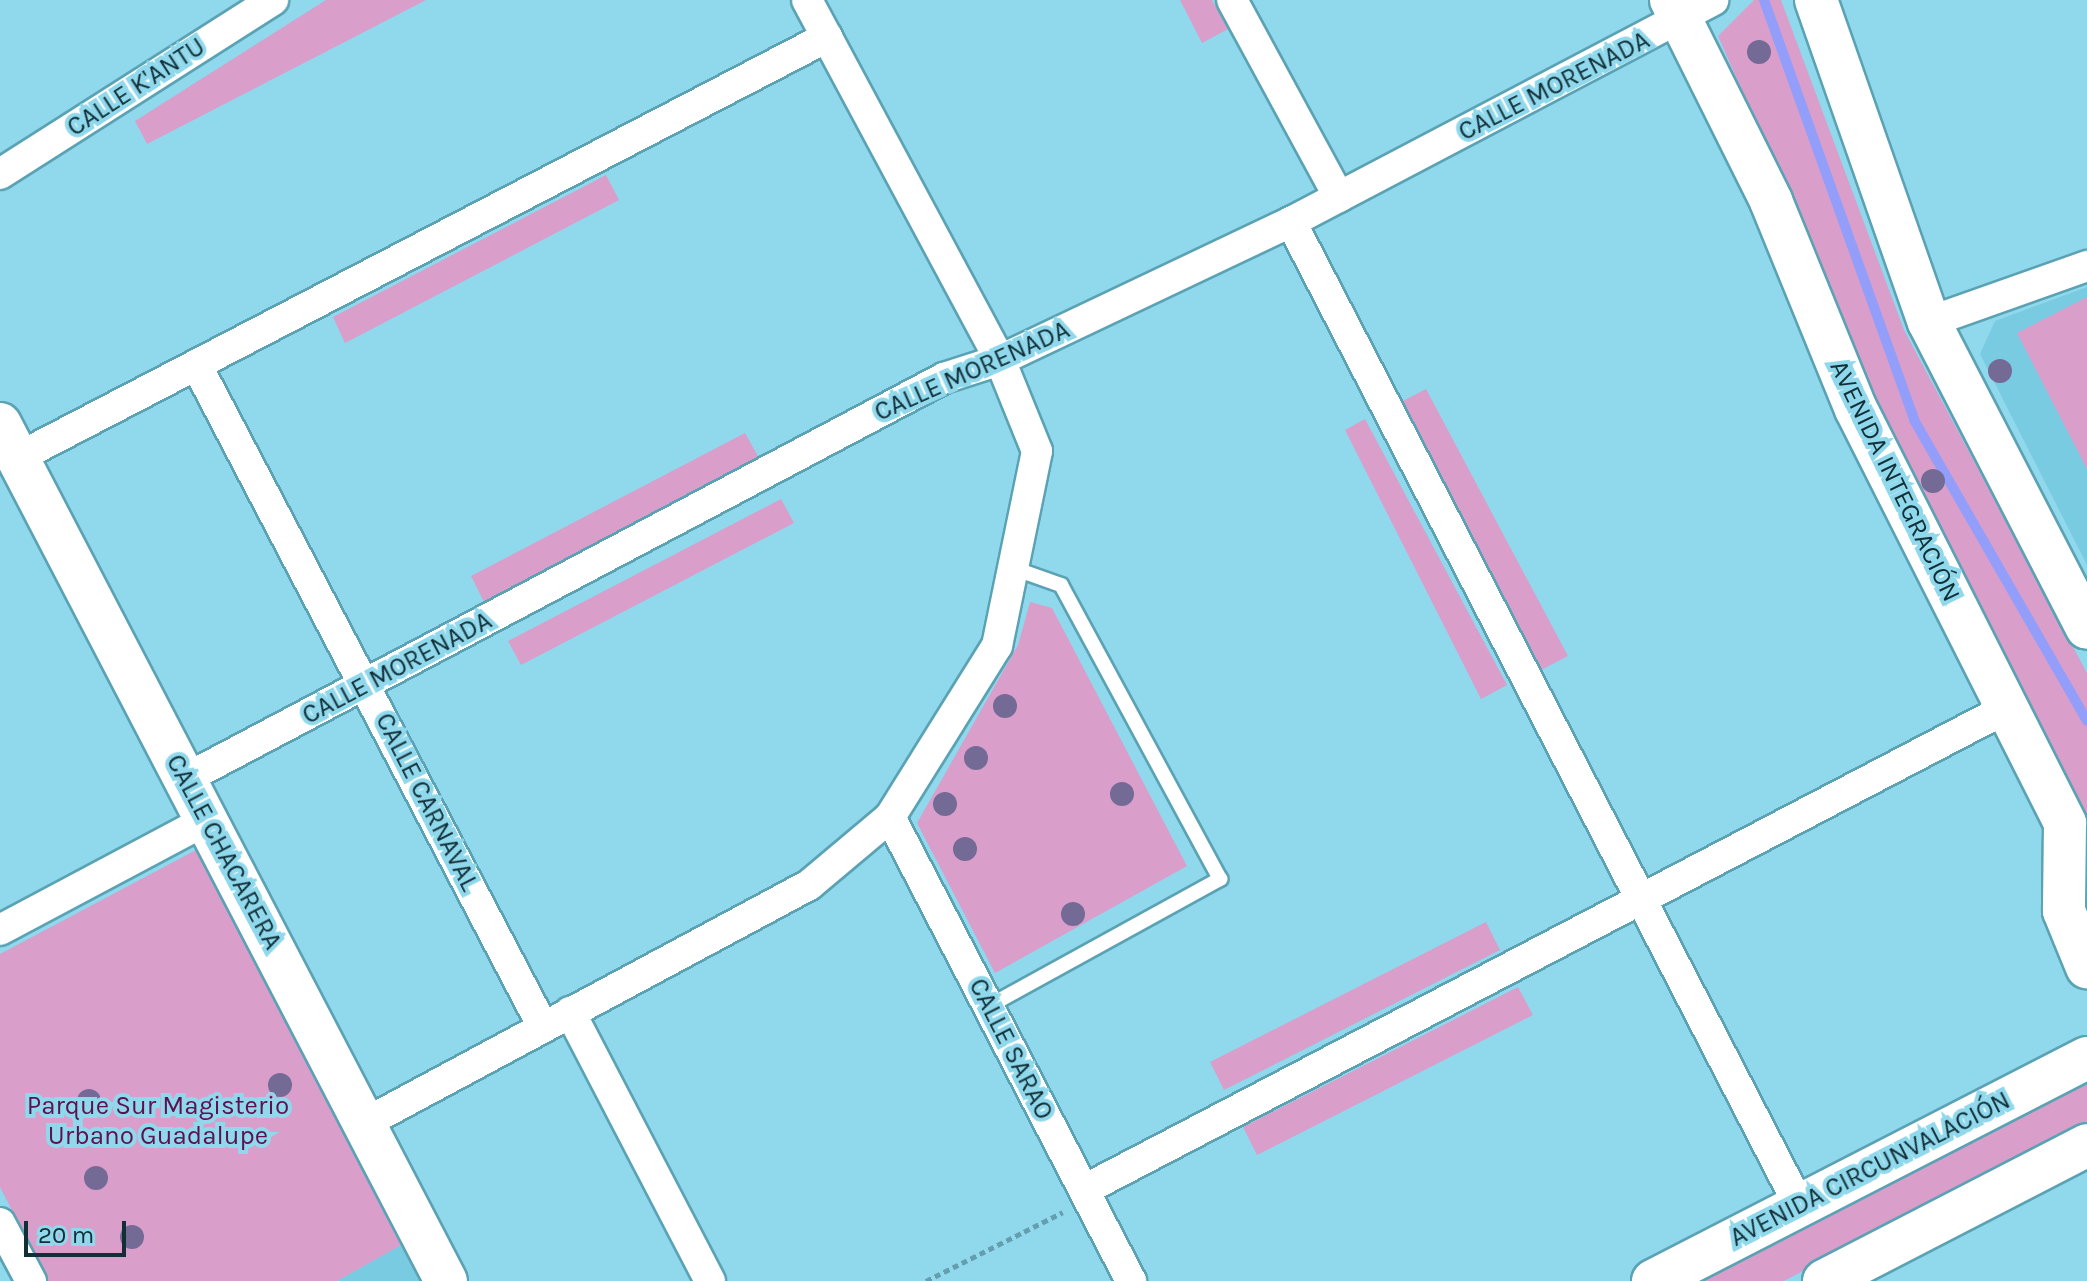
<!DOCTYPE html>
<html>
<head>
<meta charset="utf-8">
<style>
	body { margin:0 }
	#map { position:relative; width:2087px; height:1281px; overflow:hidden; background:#90d8ec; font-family:Karla,sans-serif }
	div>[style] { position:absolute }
	.built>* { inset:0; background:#79cbe2 }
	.green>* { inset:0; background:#da9eca }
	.stream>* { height:10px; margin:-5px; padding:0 5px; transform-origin:5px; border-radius:5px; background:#929efa }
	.path>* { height:5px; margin-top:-2.5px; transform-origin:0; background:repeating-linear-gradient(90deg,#659faf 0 6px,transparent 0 10px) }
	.roads { filter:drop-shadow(2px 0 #5aa2b4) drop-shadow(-2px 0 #5aa2b4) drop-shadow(0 2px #5aa2b4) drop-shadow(0 -2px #5aa2b4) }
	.lane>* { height:14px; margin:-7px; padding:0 7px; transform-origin:7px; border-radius:7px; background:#fff }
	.street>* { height:30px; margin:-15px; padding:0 15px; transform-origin:15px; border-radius:15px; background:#fff }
	.secondary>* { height:42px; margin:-21px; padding:0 21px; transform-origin:21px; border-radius:21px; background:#fff }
	.trees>* { width:24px; height:24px; margin:-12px; border-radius:50%; background:#746a96 }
	span { translate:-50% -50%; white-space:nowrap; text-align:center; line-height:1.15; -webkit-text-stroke:8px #90d8ec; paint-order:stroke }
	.street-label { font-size:26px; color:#112f37 }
	.park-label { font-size:26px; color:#5e1050 }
	.scale { position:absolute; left:24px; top:1221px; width:102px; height:36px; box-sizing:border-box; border:4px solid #112f37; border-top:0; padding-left:10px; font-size:24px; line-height:28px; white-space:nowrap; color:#112f37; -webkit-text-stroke:6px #90d8ec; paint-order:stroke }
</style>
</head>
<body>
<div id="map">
	<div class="built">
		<i style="clip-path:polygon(2087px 287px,2087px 565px,1980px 354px,1995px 321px)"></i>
		<i style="clip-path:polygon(401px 1245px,420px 1281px,337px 1281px)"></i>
	</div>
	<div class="green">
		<i style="clip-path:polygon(326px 0,426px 0,147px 144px,135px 121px)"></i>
		<i style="clip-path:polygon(1180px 0,1212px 0,1228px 29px,1202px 43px)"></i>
		<i style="clip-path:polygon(1754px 0,1781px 0,1904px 330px,2087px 673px,2087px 815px,1888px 424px,1718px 36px)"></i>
		<i style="clip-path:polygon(606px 175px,619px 200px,345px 343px,333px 317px)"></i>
		<i style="clip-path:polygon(2087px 297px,2087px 469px,2017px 333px)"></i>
		<i style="clip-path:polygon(1426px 389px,1568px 656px,1541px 670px,1399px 403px)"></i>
		<i style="clip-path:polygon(1365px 419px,1507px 685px,1481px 699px,1345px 430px)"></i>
		<i style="clip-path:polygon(745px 433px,759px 458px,484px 602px,471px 576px)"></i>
		<i style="clip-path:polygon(781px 499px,794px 523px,521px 665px,508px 641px)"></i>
		<i style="clip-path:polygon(1030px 602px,1052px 608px,1187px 866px,995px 973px,917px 823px,1018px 645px)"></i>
		<i style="clip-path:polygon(196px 850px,401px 1245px,337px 1281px,48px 1281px,0 1187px,0 954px)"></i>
		<i style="clip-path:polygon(1486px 922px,1500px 950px,1224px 1090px,1210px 1062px)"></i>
		<i style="clip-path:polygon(1518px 987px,1533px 1015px,1257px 1155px,1243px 1127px)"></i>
		<i style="clip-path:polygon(2087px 1082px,2087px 1123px,1784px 1281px,1699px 1281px)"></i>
	</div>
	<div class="stream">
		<i style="left:1764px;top:0;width:446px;rotate:70.3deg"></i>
		<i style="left:1914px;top:420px;width:347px;rotate:60.1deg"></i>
	</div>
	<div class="path">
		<i style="left:926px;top:1281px;width:153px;rotate:-26.7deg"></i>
	</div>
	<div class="roads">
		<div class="lane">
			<i style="left:989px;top:1006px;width:264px;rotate:-28.8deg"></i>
			<i style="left:1220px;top:879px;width:334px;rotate:-118.4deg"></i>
			<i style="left:1061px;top:585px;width:51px;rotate:-160.5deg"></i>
		</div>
		<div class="street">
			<i style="left:1232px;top:0;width:224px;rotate:61.5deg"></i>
			<i style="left:0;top:174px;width:324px;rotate:-32.5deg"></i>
			<i style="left:1291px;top:222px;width:1107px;rotate:62.67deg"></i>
			<i style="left:1929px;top:322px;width:168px;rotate:-19.5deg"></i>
			<i style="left:197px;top:366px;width:746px;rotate:62.37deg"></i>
			<i style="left:17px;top:458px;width:913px;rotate:-27.46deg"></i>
			<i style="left:185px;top:779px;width:858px;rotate:-27.85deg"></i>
			<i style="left:944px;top:378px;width:59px;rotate:-17.8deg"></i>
			<i style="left:1000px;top:360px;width:322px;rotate:-25.4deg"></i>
			<i style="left:1291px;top:222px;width:477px;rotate:-27.7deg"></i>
			<i style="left:890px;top:817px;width:523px;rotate:62.55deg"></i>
			<i style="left:0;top:930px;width:234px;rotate:-28deg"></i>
			<i style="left:570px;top:1012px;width:303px;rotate:62.5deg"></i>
			<i style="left:367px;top:1122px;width:502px;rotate:-28.2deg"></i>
			<i style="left:809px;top:885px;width:106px;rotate:-40deg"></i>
			<i style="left:890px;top:817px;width:202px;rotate:-58deg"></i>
			<i style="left:997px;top:646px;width:199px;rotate:-78.4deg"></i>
			<i style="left:1037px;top:451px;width:98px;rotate:-112.1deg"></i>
			<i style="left:1000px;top:360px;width:408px;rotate:-118.2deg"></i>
			<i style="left:1084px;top:1190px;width:1041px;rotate:-27.57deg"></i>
			<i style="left:0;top:1223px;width:66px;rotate:61.9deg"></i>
		</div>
		<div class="secondary">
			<i style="left:1671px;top:0;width:225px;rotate:63.5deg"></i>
			<i style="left:1771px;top:201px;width:225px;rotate:67.8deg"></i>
			<i style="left:1856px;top:409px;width:464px;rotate:63.2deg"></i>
			<i style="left:2065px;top:823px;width:88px;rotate:90.7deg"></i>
			<i style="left:2064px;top:911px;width:61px;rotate:67.7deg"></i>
			<i style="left:1816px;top:0;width:341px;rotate:70.7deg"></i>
			<i style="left:1929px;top:322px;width:344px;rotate:62.7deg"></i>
			<i style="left:0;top:424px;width:966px;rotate:62.51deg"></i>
			<i style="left:1653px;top:1281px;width:488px;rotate:-27.2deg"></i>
			<i style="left:1824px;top:1281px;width:296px;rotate:-27.3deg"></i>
		</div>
	</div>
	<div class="trees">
		<i style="left:1759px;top:52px"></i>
		<i style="left:2000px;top:371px"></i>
		<i style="left:1933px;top:481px"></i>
		<i style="left:1005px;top:706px"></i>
		<i style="left:976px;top:758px"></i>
		<i style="left:1122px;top:794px"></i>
		<i style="left:945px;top:804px"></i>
		<i style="left:965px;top:849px"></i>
		<i style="left:1073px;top:914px"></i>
		<i style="left:280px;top:1085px"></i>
		<i style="left:89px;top:1101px"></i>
		<i style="left:96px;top:1178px"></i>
		<i style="left:132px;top:1237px"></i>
	</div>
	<div class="street-label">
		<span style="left:1554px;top:86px;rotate:-27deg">CALLE MORENADA</span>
		<span style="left:136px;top:87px;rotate:-33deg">CALLE K'ANTU</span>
		<span style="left:972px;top:371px;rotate:-24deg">CALLE MORENADA</span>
		<span style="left:1895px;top:481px;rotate:64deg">AVENIDA INTEGRACIÓN</span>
		<span style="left:397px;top:668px;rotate:-28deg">CALLE MORENADA</span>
		<span style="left:427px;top:802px;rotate:63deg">CALLE CARNAVAL</span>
		<span style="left:224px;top:852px;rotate:62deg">CALLE CHACARERA</span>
		<span style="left:1011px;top:1049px;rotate:63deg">CALLE SARAO</span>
		<span style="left:1870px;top:1169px;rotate:-27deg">AVENIDA CIRCUNVALACIÓN</span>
	</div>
	<div class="park-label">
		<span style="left:158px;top:1121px">Parque Sur Magisterio<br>Urbano Guadalupe</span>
	</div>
	<div class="scale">20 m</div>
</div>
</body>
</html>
